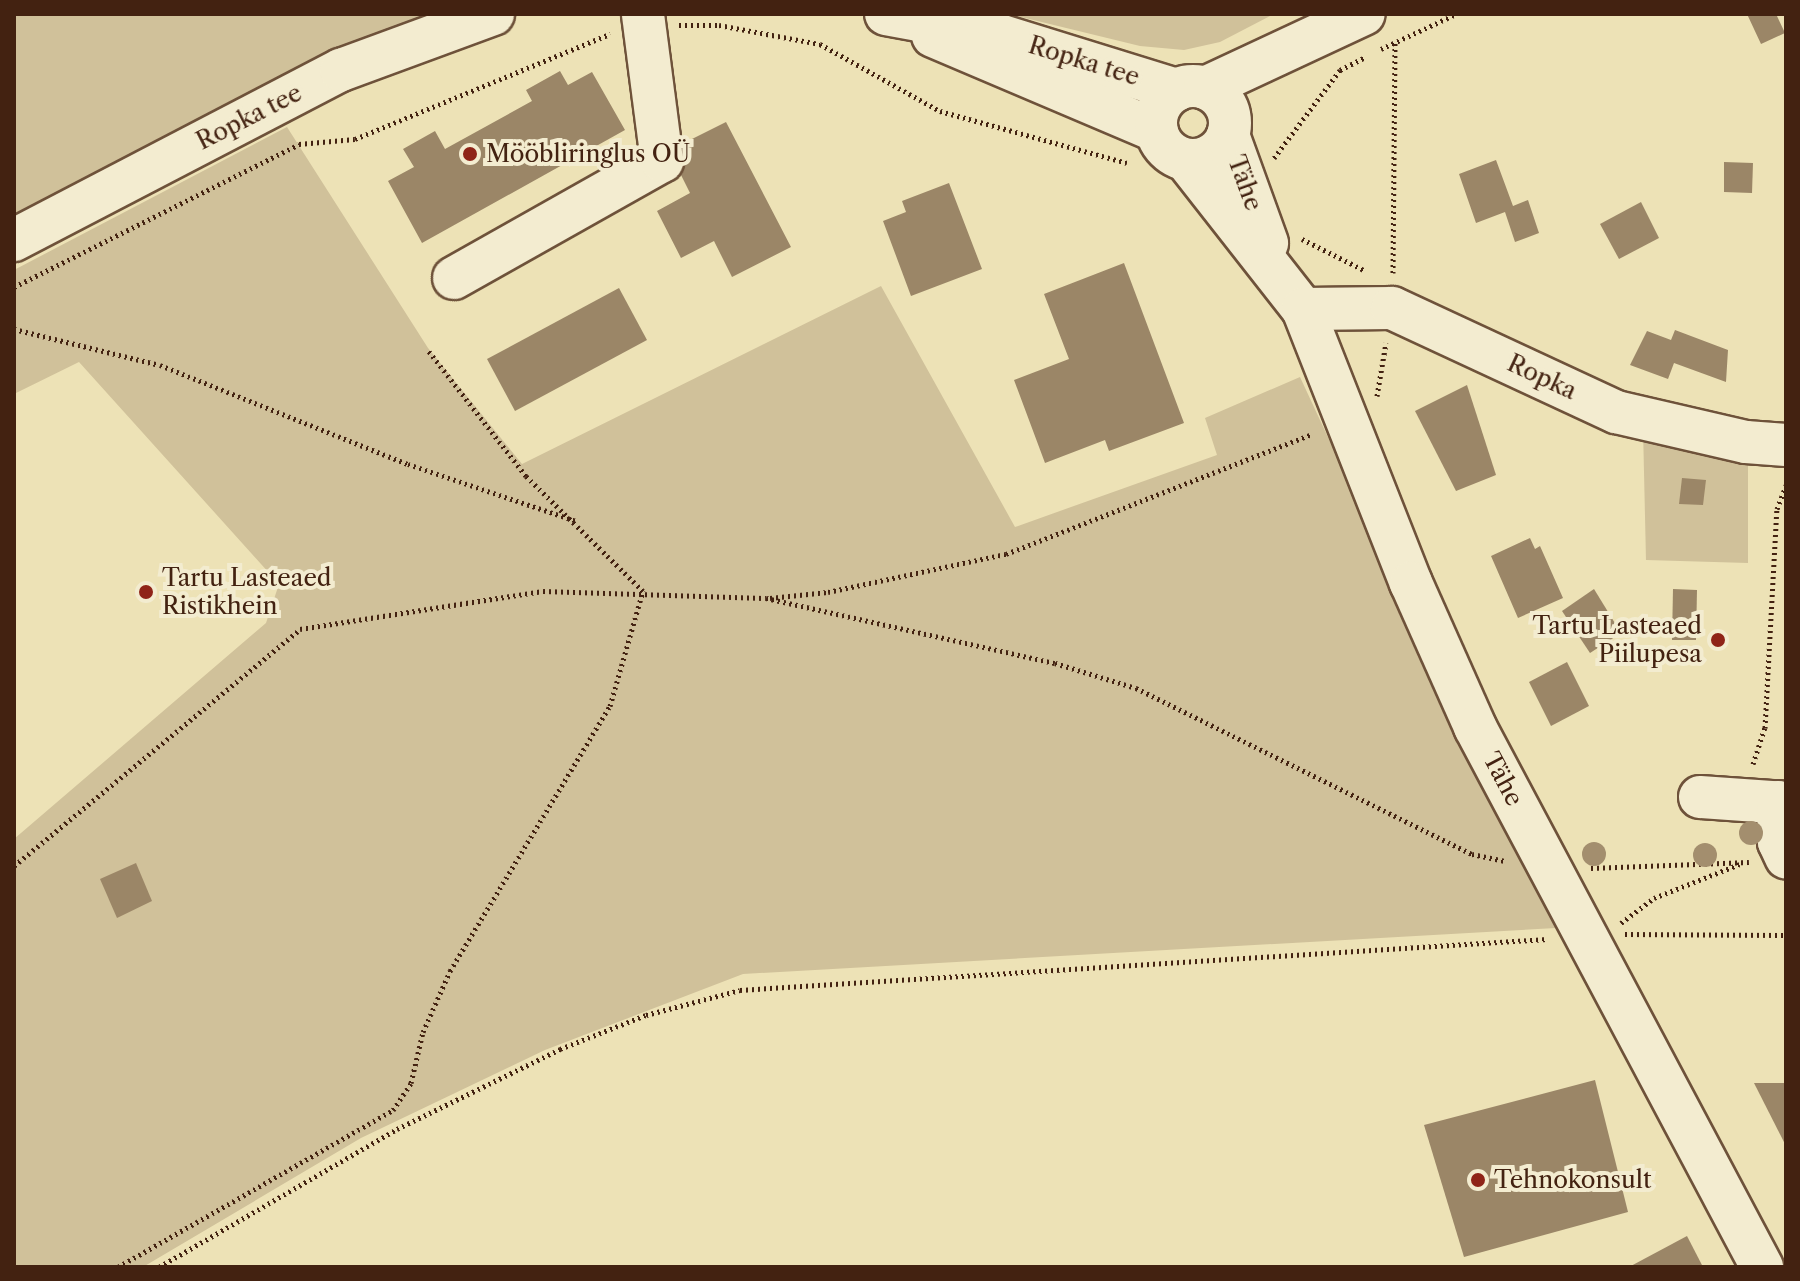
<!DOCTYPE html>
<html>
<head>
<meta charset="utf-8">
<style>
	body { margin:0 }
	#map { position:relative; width:1800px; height:1281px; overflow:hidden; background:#ede2b6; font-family:"Libre Caslon Text",serif }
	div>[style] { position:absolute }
	.green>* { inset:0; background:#d0c19a }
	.building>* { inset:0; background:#9b8667 }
	.path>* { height:5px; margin-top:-2.5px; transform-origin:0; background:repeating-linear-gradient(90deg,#432211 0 2px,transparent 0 6px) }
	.roads { filter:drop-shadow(2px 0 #6e523a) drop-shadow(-2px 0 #6e523a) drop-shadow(0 2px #6e523a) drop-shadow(0 -2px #6e523a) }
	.minor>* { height:42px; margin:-21px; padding:0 21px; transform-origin:21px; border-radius:21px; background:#f3ecd0 }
	.minor>.ring { margin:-21px; padding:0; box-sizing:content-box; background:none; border:42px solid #f3ecd0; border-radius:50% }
	.trees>* { width:24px; height:24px; margin:-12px; border-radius:50%; background:#a38e6e }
	.dots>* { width:22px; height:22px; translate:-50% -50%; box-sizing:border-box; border:4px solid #f3ecd0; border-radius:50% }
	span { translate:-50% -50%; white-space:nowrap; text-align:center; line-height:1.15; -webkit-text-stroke:8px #f3ecd0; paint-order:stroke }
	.street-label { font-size:24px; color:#432211 }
	.poi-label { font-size:24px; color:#432211 }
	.left { translate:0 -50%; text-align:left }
	.right { translate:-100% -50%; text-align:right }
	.frame { position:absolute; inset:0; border:16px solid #432211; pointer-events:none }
</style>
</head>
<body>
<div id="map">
	<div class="green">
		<i style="clip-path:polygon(14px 14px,447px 14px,262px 86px,14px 217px)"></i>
		<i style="clip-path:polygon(1009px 14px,1274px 14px,1220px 42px,1184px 50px,1140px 46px)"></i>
		<i style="clip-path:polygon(287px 127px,428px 348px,522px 464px,881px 286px,1015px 527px,1217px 455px,1205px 418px,1300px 377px,1556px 928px,743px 974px,545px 1050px,361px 1138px,143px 1267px,14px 1267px,14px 839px,266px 623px,279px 584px,79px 362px,14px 394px,14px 270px)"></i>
		<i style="clip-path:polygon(1643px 428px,1748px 449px,1748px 563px,1646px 560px)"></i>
	</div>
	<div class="building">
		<i style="clip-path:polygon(1747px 14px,1776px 14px,1785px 33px,1761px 44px)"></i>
		<i style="clip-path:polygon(560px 71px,568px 85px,592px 72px,625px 130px,422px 243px,388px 181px,414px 167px,403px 149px,435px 131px,445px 149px,532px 101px,526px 90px)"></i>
		<i style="clip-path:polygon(726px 122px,791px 247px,732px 277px,714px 241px,681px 258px,657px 211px,690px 193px,681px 175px,684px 143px)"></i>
		<i style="clip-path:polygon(1496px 160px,1513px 206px,1528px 200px,1539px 233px,1515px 242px,1505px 212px,1476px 223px,1459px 174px)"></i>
		<i style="clip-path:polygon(1724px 162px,1753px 163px,1752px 193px,1724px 192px)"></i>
		<i style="clip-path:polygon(949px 183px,982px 269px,911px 296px,883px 221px,906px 212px,902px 201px)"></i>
		<i style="clip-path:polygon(1641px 202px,1659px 238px,1619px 259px,1600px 224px)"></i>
		<i style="clip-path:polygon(1124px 263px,1184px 423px,1109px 451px,1105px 440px,1045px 463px,1014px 380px,1069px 359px,1044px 294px)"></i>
		<i style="clip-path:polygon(619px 288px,647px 340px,515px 411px,487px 359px)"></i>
		<i style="clip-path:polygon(1675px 330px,1728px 350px,1726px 382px,1674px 363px,1668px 379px,1630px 365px,1647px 331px,1671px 340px)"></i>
		<i style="clip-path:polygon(1467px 385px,1496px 475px,1456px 491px,1415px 411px)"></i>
		<i style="clip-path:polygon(1682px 478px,1706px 480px,1703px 505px,1679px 504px)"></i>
		<i style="clip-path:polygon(1530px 538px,1535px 549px,1540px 546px,1563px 598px,1518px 618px,1491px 556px)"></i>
		<i style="clip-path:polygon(1594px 589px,1621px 633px,1590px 653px,1562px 611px)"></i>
		<i style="clip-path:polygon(1673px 589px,1697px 590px,1696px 640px,1672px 640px)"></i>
		<i style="clip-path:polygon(1567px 662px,1589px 706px,1551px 726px,1529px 682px)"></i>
		<i style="clip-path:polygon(136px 863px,152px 901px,117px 918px,100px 879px)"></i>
		<i style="clip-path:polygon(1595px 1080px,1628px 1212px,1464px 1257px,1424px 1125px)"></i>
		<i style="clip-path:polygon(1754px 1083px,1786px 1083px,1786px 1146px)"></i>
		<i style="clip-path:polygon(1687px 1236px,1703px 1267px,1629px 1267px)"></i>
	</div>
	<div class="path">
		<i style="left:679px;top:25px;width:40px"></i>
		<i style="left:719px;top:25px;width:103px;rotate:10.7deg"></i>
		<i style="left:820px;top:44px;width:137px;rotate:29.2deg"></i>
		<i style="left:940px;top:111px;width:194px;rotate:15.5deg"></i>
		<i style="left:1381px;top:49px;width:83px;rotate:-25deg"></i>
		<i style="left:1274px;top:158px;width:110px;rotate:-53.1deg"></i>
		<i style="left:1340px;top:70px;width:28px;rotate:-27deg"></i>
		<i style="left:1302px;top:239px;width:69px;rotate:26.6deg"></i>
		<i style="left:1393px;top:273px;width:231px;rotate:-89.5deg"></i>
		<i style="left:14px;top:287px;width:319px;rotate:-26.6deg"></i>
		<i style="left:299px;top:144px;width:56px;rotate:-5.1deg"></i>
		<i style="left:355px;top:139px;width:276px;rotate:-22.4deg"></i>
		<i style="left:14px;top:329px;width:150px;rotate:13.9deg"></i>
		<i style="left:160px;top:365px;width:267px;rotate:21.8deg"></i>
		<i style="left:408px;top:464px;width:177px;rotate:18.7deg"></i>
		<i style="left:1377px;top:396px;width:54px;rotate:-80.4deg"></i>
		<i style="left:770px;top:598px;width:58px;rotate:-5.9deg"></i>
		<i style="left:828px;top:592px;width:182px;rotate:-12.1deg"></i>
		<i style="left:1006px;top:554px;width:329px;rotate:-21.4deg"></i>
		<i style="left:1753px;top:764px;width:38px;rotate:-72deg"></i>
		<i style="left:1765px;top:728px;width:219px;rotate:-86.9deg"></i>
		<i style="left:1777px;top:509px;width:26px;rotate:-69deg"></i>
		<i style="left:14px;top:866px;width:371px;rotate:-39.6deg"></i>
		<i style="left:300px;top:629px;width:246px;rotate:-8.9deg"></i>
		<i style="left:543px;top:591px;width:223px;rotate:1.8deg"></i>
		<i style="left:766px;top:598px;width:296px;rotate:12.7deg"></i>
		<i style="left:1055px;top:663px;width:85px;rotate:17.2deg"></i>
		<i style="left:1136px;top:688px;width:375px;rotate:26.3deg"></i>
		<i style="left:1472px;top:854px;width:35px;rotate:12deg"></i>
		<i style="left:1591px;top:868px;width:158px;rotate:-2.2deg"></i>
		<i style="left:1621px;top:923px;width:41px;rotate:-37.1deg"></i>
		<i style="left:1654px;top:898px;width:92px;rotate:-21.6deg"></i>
		<i style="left:1625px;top:934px;width:161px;rotate:0.4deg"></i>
		<i style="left:118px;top:1267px;width:317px;rotate:-29.7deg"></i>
		<i style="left:393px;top:1110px;width:32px;rotate:-56deg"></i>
		<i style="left:411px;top:1083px;width:52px;rotate:-76.8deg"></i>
		<i style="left:423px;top:1032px;width:67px;rotate:-66.1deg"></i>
		<i style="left:450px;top:971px;width:310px;rotate:-58.9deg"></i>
		<i style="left:610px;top:706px;width:120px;rotate:-74deg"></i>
		<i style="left:643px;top:591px;width:164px;rotate:-135.5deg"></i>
		<i style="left:526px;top:476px;width:160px;rotate:-127.9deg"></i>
		<i style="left:159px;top:1267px;width:275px;rotate:-30.1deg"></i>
		<i style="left:397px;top:1129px;width:182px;rotate:-26.1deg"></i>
		<i style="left:560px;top:1049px;width:92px;rotate:-21.6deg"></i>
		<i style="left:646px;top:1015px;width:97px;rotate:-14.9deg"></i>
		<i style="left:740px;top:990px;width:809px;rotate:-3.62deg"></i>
	</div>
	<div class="roads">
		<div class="minor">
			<i style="left:886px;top:14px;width:115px;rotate:10.5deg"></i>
			<i style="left:999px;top:35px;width:186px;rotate:17.2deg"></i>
			<i style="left:933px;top:36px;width:243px;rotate:23deg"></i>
			<i class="ring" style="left:1156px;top:86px;width:32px;height:32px"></i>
			<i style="left:1205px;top:88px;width:175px;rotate:-25deg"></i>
			<i style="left:1228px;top:135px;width:115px;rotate:70.1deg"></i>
			<i style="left:1186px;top:160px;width:189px;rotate:51.9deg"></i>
			<i style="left:1303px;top:309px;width:295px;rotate:68.5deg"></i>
			<i style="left:1411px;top:583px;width:158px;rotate:66deg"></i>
			<i style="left:1475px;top:727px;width:612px;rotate:62.01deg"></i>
			<i style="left:14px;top:240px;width:369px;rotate:-27.5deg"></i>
			<i style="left:341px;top:70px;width:162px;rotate:-20.2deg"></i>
			<i style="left:454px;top:278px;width:239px;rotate:-29.4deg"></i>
			<i style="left:662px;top:161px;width:148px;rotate:-97.4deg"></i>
			<i style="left:1303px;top:309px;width:89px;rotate:-0.6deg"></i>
			<i style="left:1392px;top:308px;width:247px;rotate:24.9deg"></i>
			<i style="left:1616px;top:412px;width:133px;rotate:13deg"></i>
			<i style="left:1746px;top:442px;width:40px;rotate:4.3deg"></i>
			<i style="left:1700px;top:797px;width:86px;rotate:4deg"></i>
			<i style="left:1778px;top:802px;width:40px;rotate:88.6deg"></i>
			<i style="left:1779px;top:842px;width:17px;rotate:65deg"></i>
		</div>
	</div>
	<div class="trees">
		<i style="left:1751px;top:833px"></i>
		<i style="left:1594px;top:854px"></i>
		<i style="left:1705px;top:855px"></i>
	</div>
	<div class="dots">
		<i style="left:470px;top:154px;background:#8f2418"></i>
		<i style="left:146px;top:592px;background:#8f2418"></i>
		<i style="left:1718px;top:640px;background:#8f2418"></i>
		<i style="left:1478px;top:1180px;background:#8f2418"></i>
	</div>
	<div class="street-label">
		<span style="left:1084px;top:61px;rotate:17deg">Ropka tee</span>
		<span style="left:249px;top:117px;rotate:-27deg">Ropka tee</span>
		<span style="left:1245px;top:183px;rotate:70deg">Tähe</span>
		<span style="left:1542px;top:377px;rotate:25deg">Ropka</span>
		<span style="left:1503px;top:779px;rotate:62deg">Tähe</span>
	</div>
	<div class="poi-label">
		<span class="left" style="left:486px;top:154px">Mööbliringlus OÜ</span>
		<span class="left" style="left:162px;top:592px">Tartu Lasteaed<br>Ristikhein</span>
		<span class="right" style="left:1702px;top:640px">Tartu Lasteaed<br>Piilupesa</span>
		<span class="left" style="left:1494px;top:1180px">Tehnokonsult</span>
	</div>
	<div class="frame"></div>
</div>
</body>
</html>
